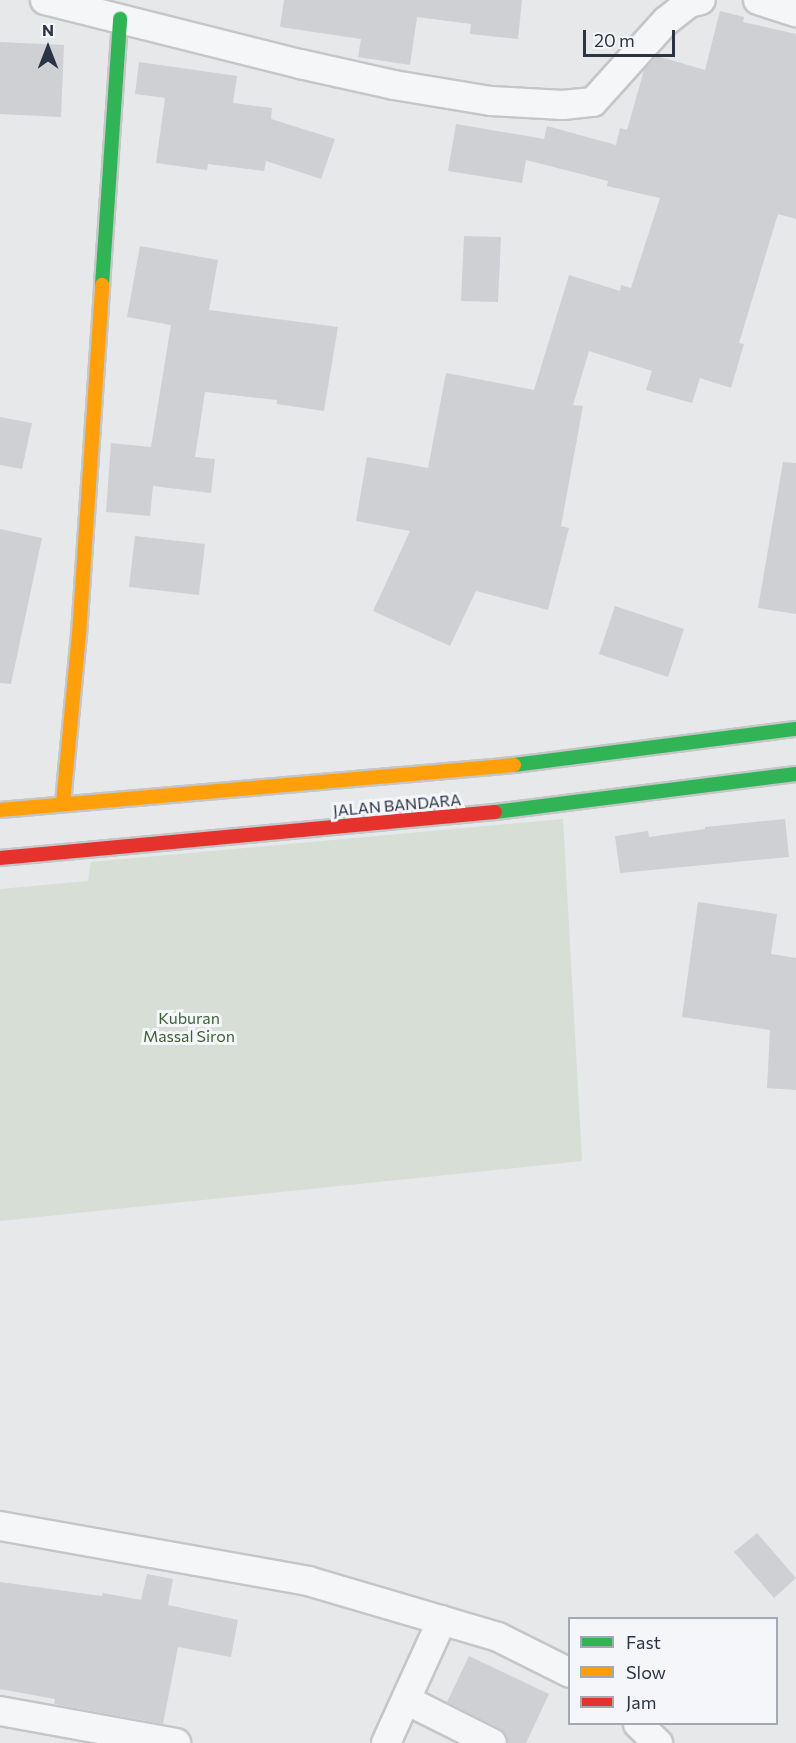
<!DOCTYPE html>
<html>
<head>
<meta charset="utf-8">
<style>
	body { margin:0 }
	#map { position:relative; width:796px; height:1743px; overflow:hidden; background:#e6e8ea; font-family:Commissioner,sans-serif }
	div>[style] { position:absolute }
	.green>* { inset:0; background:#d6ded6 }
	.building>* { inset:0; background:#ced0d3 }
	.roads { filter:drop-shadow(2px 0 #c4c6c8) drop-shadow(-2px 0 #c4c6c8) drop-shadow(0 2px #c4c6c8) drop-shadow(0 -2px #c4c6c8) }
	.street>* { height:28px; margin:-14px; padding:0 14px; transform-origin:14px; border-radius:14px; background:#f5f6f7 }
	.fast>* { height:14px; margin:-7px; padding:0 7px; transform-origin:7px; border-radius:7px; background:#30b455 }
	.slow>* { height:14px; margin:-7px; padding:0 7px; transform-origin:7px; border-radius:7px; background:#ff9f0a }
	.jam>* { height:14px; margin:-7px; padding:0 7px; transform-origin:7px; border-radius:7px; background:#e5322d }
	span { translate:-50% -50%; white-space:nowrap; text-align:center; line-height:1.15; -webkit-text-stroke:6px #f4f6f9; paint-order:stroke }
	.street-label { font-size:16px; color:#2b3445 }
	.park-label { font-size:16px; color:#3f6138 }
	.legend { position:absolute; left:568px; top:1617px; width:210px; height:108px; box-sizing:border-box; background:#f4f6f9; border:2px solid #a4a8b1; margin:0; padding:8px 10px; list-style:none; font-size:18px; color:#2b3445 }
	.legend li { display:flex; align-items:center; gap:12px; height:30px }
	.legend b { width:30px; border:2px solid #a4a8b1 }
	.north { position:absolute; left:18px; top:18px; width:60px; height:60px; -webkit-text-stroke:4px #f4f6f9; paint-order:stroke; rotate:0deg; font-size:16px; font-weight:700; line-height:24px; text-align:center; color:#2b3445 }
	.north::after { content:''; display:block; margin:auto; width:21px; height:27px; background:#2b3445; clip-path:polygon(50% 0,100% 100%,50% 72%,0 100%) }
	.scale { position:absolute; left:583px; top:30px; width:92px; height:27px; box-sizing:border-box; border:3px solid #2b3445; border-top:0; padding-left:8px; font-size:18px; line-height:21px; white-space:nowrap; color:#2b3445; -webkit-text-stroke:4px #f4f6f9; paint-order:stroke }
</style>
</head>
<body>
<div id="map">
	<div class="green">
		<i style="clip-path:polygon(563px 819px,582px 1161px,0 1221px,0 889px,88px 881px,91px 862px)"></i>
	</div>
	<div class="building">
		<i style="clip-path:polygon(284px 0,522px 0,518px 39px,470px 34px,471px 24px,417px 17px,410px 65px,358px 57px,361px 39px,280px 27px)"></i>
		<i style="clip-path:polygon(720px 11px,744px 17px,743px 22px,796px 34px,796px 219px,778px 214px,739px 343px,744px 344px,731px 388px,700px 378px,692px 403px,646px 390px,652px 371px,589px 351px,573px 405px,583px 406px,561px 526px,569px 528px,548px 610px,476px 591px,450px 646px,373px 611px,410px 531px,356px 521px,367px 457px,428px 468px,446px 373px,534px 390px,569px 275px,620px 291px,621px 285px,631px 288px,660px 198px,607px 186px,608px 181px,526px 160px,522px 183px,448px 171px,456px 124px,544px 139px,547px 126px,616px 145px,620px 128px,627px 130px,644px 70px,657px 56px,705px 70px)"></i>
		<i style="clip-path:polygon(0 42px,64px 45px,61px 117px,0 114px)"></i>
		<i style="clip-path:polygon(139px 62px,237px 76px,233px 103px,272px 108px,271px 119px,335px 139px,321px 179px,266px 161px,264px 171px,208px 164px,207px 170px,156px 163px,165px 98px,135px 94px)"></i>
		<i style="clip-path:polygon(464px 236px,501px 237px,498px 302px,461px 301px)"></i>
		<i style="clip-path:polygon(140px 246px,218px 260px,209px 310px,338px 327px,324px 411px,277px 404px,277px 400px,205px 392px,195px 457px,215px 459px,211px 493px,153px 486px,150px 516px,106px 512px,111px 443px,151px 447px,171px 325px,127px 317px)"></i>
		<i style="clip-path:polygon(0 417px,32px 423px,22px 469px,0 465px)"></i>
		<i style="clip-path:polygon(783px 462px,796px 463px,796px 614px,758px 608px)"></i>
		<i style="clip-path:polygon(0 529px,42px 538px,11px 684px,0 683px)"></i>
		<i style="clip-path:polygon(135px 536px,205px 544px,199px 595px,129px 587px)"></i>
		<i style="clip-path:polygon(615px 606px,684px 629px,668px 677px,599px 654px)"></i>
		<i style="clip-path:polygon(785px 819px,789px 857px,620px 873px,615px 836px,648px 831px,649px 837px,705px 829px,705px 827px)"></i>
		<i style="clip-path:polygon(698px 902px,777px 914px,771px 954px,796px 958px,796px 1090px,767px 1088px,770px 1030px,682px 1017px)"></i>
		<i style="clip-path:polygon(757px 1533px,796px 1578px,774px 1598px,734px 1552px)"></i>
		<i style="clip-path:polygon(147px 1574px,173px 1579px,168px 1605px,238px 1620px,231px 1657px,178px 1647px,163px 1724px,54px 1704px,55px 1699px,0 1689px,0 1582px,102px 1596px,103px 1593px,141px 1600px)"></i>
		<i style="clip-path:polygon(469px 1656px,549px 1694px,526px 1743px,508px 1743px,506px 1734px,499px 1728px,447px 1702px)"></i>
	</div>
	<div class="roads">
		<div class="street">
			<i style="left:45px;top:0;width:263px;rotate:14.1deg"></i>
			<i style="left:300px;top:64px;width:96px;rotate:12.6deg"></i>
			<i style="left:394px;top:85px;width:98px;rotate:9.4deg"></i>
			<i style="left:491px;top:101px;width:72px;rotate:3.2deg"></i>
			<i style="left:563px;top:105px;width:30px;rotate:-6deg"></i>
			<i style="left:593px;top:102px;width:109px;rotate:-48deg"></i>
			<i style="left:666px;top:21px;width:29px;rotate:-38deg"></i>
			<i style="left:689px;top:3px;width:12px;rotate:-14deg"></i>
			<i style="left:758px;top:0;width:40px;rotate:18deg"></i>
			<i style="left:0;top:1526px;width:313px;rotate:10.1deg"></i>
			<i style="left:308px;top:1581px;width:198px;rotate:16.4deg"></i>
			<i style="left:498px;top:1637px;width:80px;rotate:26.6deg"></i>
			<i style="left:406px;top:1700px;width:96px;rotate:26.6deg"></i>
			<i style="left:0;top:1711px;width:179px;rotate:10.3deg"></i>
			<i style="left:638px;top:1724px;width:28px;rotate:44deg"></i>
			<i style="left:386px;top:1743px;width:135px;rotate:-65.5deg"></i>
		</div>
		<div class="fast">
			<i style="left:102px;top:285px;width:267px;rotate:-86.1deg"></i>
			<i style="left:514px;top:765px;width:284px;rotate:-7.3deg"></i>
			<i style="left:495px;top:812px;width:303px;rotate:-7.2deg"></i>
		</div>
		<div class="slow">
			<i style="left:63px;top:803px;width:169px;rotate:-84.6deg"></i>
			<i style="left:79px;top:635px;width:351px;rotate:-86.2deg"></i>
			<i style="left:0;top:810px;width:516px;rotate:-5deg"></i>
		</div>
		<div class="jam">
			<i style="left:0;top:858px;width:497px;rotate:-5.3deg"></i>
		</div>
	</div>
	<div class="street-label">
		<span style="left:397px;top:805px;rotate:-5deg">JALAN BANDARA</span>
	</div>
	<div class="park-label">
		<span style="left:189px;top:1027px">Kuburan<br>Massal Siron</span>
	</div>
	<ul class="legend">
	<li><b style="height:8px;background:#30b455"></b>Fast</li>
	<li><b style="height:8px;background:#ff9f0a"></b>Slow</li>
	<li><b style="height:8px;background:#e5322d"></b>Jam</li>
	</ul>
	<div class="north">N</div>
	<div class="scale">20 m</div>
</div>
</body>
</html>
